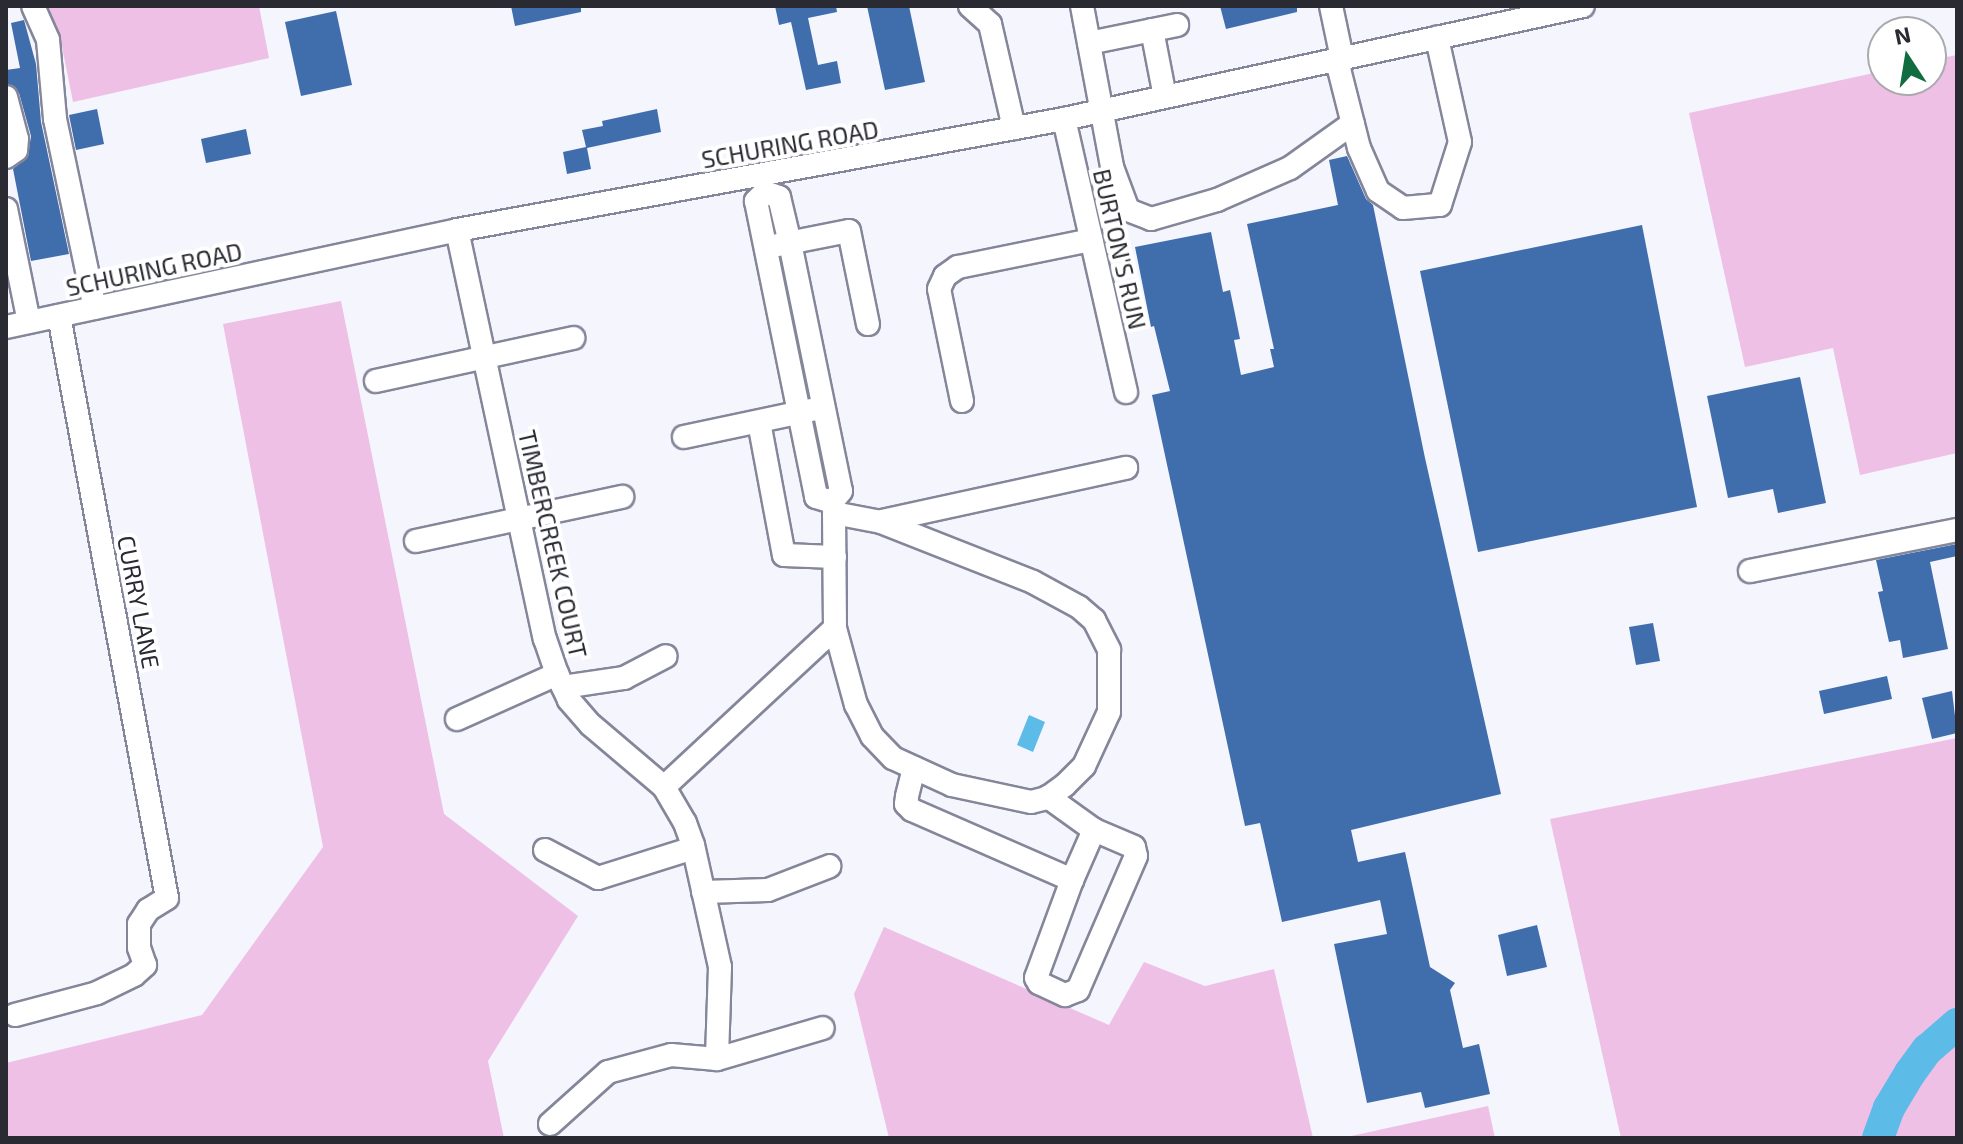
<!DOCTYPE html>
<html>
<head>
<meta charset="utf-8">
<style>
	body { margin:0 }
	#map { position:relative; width:1963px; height:1144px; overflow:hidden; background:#f4f5fd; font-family:"Exo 2",sans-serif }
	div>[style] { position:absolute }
	.green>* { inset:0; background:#eec0e6 }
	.water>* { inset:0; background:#5dbbe8 }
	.river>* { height:32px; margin:-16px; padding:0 16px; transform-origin:16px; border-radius:16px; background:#5dbbe8 }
	.building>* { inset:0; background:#406dab }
	.roads { filter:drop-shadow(2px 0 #848699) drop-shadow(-2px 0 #848699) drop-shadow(0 2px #848699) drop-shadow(0 -2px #848699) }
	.minor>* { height:22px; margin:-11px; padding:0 11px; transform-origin:11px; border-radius:11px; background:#fff }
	span { translate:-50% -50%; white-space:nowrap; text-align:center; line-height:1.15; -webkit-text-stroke:8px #fff; paint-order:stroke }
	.street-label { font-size:24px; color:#292a32 }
	.frame { position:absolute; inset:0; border:8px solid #292a32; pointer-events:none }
	.north { position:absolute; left:1867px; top:16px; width:80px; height:80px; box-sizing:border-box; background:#fff; border:2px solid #a9aaad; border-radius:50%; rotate:348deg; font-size:22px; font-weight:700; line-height:32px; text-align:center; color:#292a32 }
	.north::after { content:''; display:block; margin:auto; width:28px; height:36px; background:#116c40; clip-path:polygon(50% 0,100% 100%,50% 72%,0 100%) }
</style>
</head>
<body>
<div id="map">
	<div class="green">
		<i style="clip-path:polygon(44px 6px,259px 6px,269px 58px,73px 102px,61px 42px)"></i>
		<i style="clip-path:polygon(1957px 55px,1957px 453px,1860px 475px,1833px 348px,1745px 367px,1689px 113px,1883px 71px,1883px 80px,1931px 80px,1931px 60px)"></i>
		<i style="clip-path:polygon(341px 301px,444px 814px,578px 916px,488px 1061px,504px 1138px,6px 1138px,6px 1063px,202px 1015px,323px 847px,223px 324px)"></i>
		<i style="clip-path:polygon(1957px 738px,1957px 1138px,1621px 1138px,1550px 819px)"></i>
		<i style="clip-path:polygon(884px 927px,1109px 1025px,1144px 962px,1205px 986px,1274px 969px,1313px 1138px,889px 1138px,854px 994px)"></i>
		<i style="clip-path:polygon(1488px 1106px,1495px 1138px,1342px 1138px)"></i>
	</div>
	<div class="water">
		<i style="clip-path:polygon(1029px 715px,1045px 722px,1033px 752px,1017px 745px)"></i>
	</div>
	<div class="river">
		<i style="left:1878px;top:1138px;width:32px;rotate:-70deg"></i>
		<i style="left:1889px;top:1108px;width:41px;rotate:-59deg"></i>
		<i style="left:1910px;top:1073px;width:29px;rotate:-54deg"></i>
		<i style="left:1927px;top:1050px;width:40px;rotate:-41deg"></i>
	</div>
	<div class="building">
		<i style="clip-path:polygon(511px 6px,581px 6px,581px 12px,515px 26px)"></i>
		<i style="clip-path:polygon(775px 6px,836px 6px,837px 12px,808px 18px,818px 65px,837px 61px,841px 83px,806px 90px,791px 22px,779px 25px)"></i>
		<i style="clip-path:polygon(867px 6px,909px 6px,925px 82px,885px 90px)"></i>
		<i style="clip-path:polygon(1220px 6px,1297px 6px,1297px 12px,1226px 29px)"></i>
		<i style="clip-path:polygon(336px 11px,352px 85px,301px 96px,285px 22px)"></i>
		<i style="clip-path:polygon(24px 20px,36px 64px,41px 122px,69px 254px,31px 261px,13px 169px,28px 156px,31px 136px,19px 93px,6px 83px,6px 70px,20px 68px,11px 23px)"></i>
		<i style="clip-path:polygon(97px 109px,104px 144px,76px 150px,69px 115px)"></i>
		<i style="clip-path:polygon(657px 109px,661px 132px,587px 148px,591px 169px,567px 174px,563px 152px,586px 147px,582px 130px,603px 126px,602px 121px)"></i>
		<i style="clip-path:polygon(246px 129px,251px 154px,206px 163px,201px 139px)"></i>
		<i style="clip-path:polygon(1347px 156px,1366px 199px,1373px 205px,1425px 458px,1501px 794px,1351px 830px,1358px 862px,1405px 852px,1430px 967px,1455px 983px,1450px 990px,1463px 1048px,1479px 1044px,1490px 1094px,1425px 1108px,1421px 1092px,1367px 1103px,1334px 944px,1387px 934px,1380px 900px,1282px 922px,1260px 823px,1245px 826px,1152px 395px,1170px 391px,1154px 326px,1151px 327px,1135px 247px,1211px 232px,1223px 292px,1230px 290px,1235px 314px,1240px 339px,1234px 340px,1241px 375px,1274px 367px,1270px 349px,1274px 349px,1247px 224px,1338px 205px,1329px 160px)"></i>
		<i style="clip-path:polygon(1642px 225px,1697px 507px,1478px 552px,1420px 271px)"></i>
		<i style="clip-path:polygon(1800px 377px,1826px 503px,1778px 513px,1773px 489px,1728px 498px,1707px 396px)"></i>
		<i style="clip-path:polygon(1957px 544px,1957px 556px,1930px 562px,1948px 649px,1903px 658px,1900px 640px,1889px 642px,1878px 592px,1883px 591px,1876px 560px)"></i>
		<i style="clip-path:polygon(1653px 623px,1660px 661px,1636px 665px,1629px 627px)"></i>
		<i style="clip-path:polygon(1887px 676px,1892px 699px,1824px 714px,1819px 691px)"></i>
		<i style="clip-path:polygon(1952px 691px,1957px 733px,1932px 739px,1922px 698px)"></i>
		<i style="clip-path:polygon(1537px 925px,1547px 967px,1507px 976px,1498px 935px)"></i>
	</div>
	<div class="roads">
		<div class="minor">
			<i style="left:33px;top:6px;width:37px;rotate:66deg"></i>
			<i style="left:48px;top:40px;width:79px;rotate:84.9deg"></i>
			<i style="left:55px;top:119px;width:193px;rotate:78.1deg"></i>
			<i style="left:970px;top:6px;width:27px;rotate:42deg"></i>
			<i style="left:990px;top:24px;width:107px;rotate:77deg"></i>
			<i style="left:1082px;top:6px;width:164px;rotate:79.4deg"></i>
			<i style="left:1112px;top:167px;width:46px;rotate:69.6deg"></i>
			<i style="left:1128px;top:210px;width:25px;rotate:21deg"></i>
			<i style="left:1151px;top:219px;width:69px;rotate:-16.1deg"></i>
			<i style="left:1217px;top:200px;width:80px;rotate:-23.7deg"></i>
			<i style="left:1290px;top:168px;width:77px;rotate:-35.5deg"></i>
			<i style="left:1331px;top:6px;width:53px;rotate:78.1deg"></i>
			<i style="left:1342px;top:58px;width:11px;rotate:105deg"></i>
			<i style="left:1339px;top:69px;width:81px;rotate:75.8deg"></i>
			<i style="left:1359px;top:148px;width:47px;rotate:66.2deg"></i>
			<i style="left:1378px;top:191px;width:30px;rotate:34deg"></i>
			<i style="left:1403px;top:208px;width:37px;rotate:-5deg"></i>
			<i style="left:1440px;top:205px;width:66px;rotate:-72.4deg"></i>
			<i style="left:1460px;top:142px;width:107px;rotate:-102.5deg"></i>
			<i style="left:1152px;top:30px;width:68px;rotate:79deg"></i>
			<i style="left:1089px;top:43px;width:90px;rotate:-11.6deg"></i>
			<i style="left:6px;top:97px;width:43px;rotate:75.3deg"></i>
			<i style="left:17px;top:139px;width:11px;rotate:95deg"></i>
			<i style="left:16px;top:150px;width:12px;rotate:145deg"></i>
			<i style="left:1064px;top:119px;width:280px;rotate:77.2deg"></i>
			<i style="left:765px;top:192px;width:13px;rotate:135deg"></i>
			<i style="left:756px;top:201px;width:302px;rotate:78.5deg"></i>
			<i style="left:816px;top:497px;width:17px;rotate:17deg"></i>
			<i style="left:765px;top:192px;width:15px;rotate:20deg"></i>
			<i style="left:779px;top:197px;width:47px;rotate:76.6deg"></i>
			<i style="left:790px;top:243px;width:253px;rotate:78.4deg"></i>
			<i style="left:841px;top:491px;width:14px;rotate:129deg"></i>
			<i style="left:6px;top:209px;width:115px;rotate:78.5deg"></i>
			<i style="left:457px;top:230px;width:418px;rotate:77.9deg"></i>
			<i style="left:545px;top:639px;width:37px;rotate:71deg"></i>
			<i style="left:557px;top:674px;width:29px;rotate:65deg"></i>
			<i style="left:569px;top:700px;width:33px;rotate:49deg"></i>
			<i style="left:591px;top:725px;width:96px;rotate:40.3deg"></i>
			<i style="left:664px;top:787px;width:42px;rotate:59.7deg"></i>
			<i style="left:685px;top:823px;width:23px;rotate:70deg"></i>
			<i style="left:693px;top:845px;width:125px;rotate:77.5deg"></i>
			<i style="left:720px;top:967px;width:92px;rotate:91.9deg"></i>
			<i style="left:778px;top:245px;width:72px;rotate:-11.2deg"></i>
			<i style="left:849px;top:231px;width:95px;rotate:78.5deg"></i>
			<i style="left:6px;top:327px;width:461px;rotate:-12.1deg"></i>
			<i style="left:457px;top:230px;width:617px;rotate:-10.36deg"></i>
			<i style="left:1064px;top:119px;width:531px;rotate:-12.28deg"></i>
			<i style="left:376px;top:381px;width:202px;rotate:-12.3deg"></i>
			<i style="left:962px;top:401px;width:114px;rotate:-101.6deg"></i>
			<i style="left:939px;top:289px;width:14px;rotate:-65deg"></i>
			<i style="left:945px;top:276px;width:16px;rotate:-35deg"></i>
			<i style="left:958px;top:267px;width:136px;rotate:-11.5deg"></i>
			<i style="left:759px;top:422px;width:135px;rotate:79.4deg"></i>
			<i style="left:784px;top:555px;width:51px;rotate:2.2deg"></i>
			<i style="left:684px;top:437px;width:130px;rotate:-12deg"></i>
			<i style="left:834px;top:513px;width:48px;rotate:10.8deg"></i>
			<i style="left:881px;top:522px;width:163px;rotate:21.5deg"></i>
			<i style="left:1033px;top:582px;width:52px;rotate:28.5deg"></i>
			<i style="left:1079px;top:607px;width:20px;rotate:41deg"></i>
			<i style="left:1094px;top:620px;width:34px;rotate:63deg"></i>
			<i style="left:1109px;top:650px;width:62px;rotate:90deg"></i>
			<i style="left:1109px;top:712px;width:60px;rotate:114.8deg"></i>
			<i style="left:1084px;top:766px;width:27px;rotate:135deg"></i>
			<i style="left:1065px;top:785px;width:22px;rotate:144deg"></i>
			<i style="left:1047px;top:798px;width:16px;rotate:166deg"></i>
			<i style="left:1031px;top:802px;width:81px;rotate:-167.9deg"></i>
			<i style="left:952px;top:785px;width:65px;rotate:-155.4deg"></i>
			<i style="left:893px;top:758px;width:30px;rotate:-134deg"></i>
			<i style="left:872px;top:736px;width:35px;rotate:-117deg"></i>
			<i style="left:856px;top:705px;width:80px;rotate:-105.3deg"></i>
			<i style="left:835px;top:628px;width:115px;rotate:-90.5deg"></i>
			<i style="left:882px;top:521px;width:250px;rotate:-12.3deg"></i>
			<i style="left:416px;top:541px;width:211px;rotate:-12.1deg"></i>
			<i style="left:1750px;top:571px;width:211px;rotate:-11.2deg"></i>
			<i style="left:563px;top:687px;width:62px;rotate:-8.4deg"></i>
			<i style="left:624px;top:678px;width:47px;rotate:-27.6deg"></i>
			<i style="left:457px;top:719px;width:110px;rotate:-24.2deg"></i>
			<i style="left:914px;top:768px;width:30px;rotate:104deg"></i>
			<i style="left:907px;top:797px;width:7px;rotate:98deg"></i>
			<i style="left:906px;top:804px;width:8px;rotate:45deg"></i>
			<i style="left:912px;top:810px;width:175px;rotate:23.6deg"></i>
			<i style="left:1072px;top:880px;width:55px;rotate:-66.3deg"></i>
			<i style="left:1094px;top:830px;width:57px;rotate:-144.3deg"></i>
			<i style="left:664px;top:787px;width:233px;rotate:-42.9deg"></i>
			<i style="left:545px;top:850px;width:60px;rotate:27.8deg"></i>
			<i style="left:598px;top:878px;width:100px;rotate:-17.5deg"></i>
			<i style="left:1072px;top:880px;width:104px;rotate:110.2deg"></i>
			<i style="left:1036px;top:978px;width:6px;rotate:59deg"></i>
			<i style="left:1039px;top:983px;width:29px;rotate:25deg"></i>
			<i style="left:1065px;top:995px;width:14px;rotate:-21deg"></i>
			<i style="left:1078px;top:990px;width:146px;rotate:-66.6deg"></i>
			<i style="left:1136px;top:856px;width:9px;rotate:-103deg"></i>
			<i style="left:1134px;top:847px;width:43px;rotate:-157deg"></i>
			<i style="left:703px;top:892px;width:65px;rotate:-1.8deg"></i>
			<i style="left:768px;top:890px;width:66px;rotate:-21.2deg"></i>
			<i style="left:15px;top:1015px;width:85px;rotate:-15deg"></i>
			<i style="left:97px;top:993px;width:41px;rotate:-25.9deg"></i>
			<i style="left:134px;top:975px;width:15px;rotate:-42deg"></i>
			<i style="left:145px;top:965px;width:18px;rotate:-109deg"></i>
			<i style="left:139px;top:948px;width:24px;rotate:-90deg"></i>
			<i style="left:139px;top:924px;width:17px;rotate:-57deg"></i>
			<i style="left:148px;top:910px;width:22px;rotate:-32deg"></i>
			<i style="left:167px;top:898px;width:592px;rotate:-100.51deg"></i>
			<i style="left:550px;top:1124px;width:78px;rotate:-41.9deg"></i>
			<i style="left:608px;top:1072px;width:65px;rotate:-15.1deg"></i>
			<i style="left:671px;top:1055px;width:46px;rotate:5deg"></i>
			<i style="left:717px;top:1059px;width:110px;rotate:-16.3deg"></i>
		</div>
	</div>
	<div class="street-label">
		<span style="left:790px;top:144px;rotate:-10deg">SCHURING ROAD</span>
		<span style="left:1120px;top:249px;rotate:77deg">BURTON'S RUN</span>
		<span style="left:154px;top:269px;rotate:-12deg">SCHURING ROAD</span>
		<span style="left:553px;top:544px;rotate:77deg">TIMBERCREEK COURT</span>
		<span style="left:139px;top:602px;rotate:79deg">CURRY LANE</span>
	</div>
	<div class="frame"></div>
	<div class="north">N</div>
</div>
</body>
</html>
